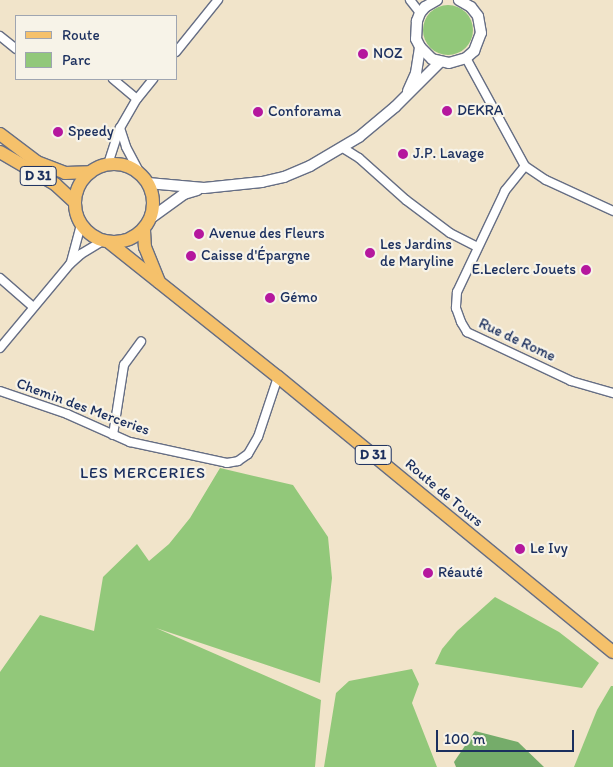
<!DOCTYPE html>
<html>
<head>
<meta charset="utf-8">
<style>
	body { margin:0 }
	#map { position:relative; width:613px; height:767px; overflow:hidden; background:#f1e4ca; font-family:Itim,sans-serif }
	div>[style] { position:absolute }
	.green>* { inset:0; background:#92c87a }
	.round { border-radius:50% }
	.forest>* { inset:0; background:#75ac6a }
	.roads { filter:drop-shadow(1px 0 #666e84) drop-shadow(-1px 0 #666e84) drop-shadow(0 1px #666e84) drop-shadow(0 -1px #666e84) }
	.minor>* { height:8px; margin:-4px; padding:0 4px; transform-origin:4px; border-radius:4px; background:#fff }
	.tertiary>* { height:10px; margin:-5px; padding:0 5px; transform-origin:5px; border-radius:5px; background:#fff }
	.primary>* { height:12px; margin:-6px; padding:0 6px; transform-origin:6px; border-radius:6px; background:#f5c16b }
	.primary>.ring { margin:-6px; padding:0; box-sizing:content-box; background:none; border:12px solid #f5c16b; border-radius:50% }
	.dots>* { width:14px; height:14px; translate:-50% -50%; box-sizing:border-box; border:2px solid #f7f3e8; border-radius:50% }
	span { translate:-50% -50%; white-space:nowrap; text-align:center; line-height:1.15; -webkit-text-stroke:4.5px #f7f3e8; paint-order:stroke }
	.shield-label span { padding:1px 4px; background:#f7f3e8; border:1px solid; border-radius:4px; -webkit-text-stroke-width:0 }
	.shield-label { font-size:14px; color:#1b2f5e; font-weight:700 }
	.poi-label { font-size:15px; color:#1b2f5e }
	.left { translate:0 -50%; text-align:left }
	.right { translate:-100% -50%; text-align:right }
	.street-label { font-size:15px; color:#1b2f5e }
	.neighbourhood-label { font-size:16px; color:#1b2f5e; letter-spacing:1px }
	.legend { position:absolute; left:15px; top:15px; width:162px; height:65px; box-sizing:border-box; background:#f7f3e8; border:1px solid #9fa5b1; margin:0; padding:6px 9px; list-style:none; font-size:15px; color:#1b2f5e }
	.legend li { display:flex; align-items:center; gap:10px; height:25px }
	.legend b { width:25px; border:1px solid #9fa5b1 }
	.scale { position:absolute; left:436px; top:730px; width:138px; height:22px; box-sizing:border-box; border:2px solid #1b2f5e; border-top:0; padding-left:6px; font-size:15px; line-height:18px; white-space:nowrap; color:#1b2f5e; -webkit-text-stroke:4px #f7f3e8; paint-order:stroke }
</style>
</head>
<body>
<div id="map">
	<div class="green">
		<i class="round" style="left:423px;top:5px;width:50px;height:50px"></i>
		<i style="clip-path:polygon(220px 468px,293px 485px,328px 537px,332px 578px,320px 683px,156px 628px,321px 700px,315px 767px,0 767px,0 672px,40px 615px,94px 631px,103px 577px,137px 544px,149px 561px,169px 544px,190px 518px)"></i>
		<i style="clip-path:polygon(495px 597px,559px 632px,599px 663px,582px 688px,435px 664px,442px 649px,457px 631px)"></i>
		<i style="clip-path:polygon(412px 669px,419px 684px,412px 703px,437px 767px,324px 767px,336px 693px,349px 681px)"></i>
		<i style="clip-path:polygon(611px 686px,613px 686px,613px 767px,574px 767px,597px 710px)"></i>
	</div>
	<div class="forest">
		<i style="clip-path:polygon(475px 731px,518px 742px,544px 767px,456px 767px,454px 762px)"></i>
	</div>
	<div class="roads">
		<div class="minor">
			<i style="left:410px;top:0;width:16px;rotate:52deg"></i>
			<i style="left:0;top:36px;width:21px;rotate:39deg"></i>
			<i style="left:176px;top:52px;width:67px;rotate:-51.1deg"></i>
			<i style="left:466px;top:58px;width:123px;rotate:61.4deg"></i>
			<i style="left:525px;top:166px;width:25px;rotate:34deg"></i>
			<i style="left:546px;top:180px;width:74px;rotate:24.8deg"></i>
			<i style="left:113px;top:79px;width:31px;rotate:40deg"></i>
			<i style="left:120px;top:128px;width:20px;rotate:72deg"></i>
			<i style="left:126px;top:147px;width:30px;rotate:62deg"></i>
			<i style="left:343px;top:148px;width:19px;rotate:32deg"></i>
			<i style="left:359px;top:158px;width:63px;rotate:41.8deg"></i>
			<i style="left:406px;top:200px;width:55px;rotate:36.9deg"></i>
			<i style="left:450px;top:233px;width:30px;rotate:27deg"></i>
			<i style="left:108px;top:164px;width:38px;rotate:-72deg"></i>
			<i style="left:120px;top:128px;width:34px;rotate:-60deg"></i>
			<i style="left:137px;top:99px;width:26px;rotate:-51deg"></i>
			<i style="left:525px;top:166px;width:32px;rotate:129deg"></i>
			<i style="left:505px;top:191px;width:112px;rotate:115.4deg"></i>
			<i style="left:457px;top:292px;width:16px;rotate:94deg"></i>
			<i style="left:456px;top:308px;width:15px;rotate:70deg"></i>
			<i style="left:461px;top:322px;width:12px;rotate:59deg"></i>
			<i style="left:467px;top:332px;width:115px;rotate:25.2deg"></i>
			<i style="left:571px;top:381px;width:44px;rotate:15.9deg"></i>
			<i style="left:71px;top:262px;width:38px;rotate:-75deg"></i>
			<i style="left:0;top:278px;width:43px;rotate:41.2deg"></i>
			<i style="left:0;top:348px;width:109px;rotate:-50.2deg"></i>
			<i style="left:70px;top:264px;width:15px;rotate:-42deg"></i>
			<i style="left:81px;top:254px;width:26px;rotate:-31deg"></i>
			<i style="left:0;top:391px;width:71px;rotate:18.9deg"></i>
			<i style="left:67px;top:414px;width:69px;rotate:24deg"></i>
			<i style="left:130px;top:442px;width:99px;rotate:12.2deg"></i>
			<i style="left:227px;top:463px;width:11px;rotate:-10deg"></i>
			<i style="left:238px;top:461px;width:12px;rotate:-35deg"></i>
			<i style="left:248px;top:454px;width:20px;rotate:-60deg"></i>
			<i style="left:258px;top:437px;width:63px;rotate:-71.6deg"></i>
			<i style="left:113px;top:435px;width:71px;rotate:-81.1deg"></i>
			<i style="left:124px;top:365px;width:29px;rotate:-54deg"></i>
		</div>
		<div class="tertiary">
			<i style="left:437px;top:0;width:14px;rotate:150deg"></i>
			<i style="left:425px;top:7px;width:8px;rotate:130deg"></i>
			<i style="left:420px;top:13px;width:9px;rotate:111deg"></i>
			<i style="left:417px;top:21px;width:18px;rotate:93deg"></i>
			<i style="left:416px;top:39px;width:9px;rotate:63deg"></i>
			<i style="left:420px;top:47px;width:17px;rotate:45deg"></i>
			<i style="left:432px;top:59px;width:17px;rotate:13deg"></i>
			<i style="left:449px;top:63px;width:18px;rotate:-16deg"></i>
			<i style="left:466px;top:58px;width:11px;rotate:-41deg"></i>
			<i style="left:474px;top:51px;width:19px;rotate:-69deg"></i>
			<i style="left:481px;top:33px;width:17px;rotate:-100deg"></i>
			<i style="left:478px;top:16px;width:11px;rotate:-128deg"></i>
			<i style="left:471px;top:7px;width:14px;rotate:-150deg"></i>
			<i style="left:408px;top:91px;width:20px;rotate:-66deg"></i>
			<i style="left:416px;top:73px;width:26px;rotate:-81deg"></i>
			<i style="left:148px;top:183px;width:56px;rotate:5.1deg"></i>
			<i style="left:204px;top:188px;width:58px;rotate:-5.9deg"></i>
			<i style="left:262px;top:182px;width:23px;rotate:-13deg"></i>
			<i style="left:284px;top:177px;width:28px;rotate:-23deg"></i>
			<i style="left:310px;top:166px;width:57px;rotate:-30.6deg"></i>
			<i style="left:359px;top:137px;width:47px;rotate:-39.8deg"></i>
			<i style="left:395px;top:107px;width:64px;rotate:-45deg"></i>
			<i style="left:151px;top:218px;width:41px;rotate:-36deg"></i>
			<i style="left:184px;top:194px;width:14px;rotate:-17deg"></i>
		</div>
		<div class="primary">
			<i style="left:0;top:134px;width:46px;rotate:37.1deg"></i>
			<i style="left:37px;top:162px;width:30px;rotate:21deg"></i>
			<i style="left:65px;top:173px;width:25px;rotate:-2deg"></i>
			<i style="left:0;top:152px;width:64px;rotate:30.2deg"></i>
			<i style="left:55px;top:184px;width:26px;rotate:43deg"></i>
			<i class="ring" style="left:75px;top:164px;width:66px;height:66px"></i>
			<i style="left:144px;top:230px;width:17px;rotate:87deg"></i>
			<i style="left:145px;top:247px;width:38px;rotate:68deg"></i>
			<i style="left:110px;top:243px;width:215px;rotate:38.6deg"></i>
			<i style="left:278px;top:377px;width:433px;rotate:39.4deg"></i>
		</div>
	</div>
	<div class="dots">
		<i style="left:363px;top:54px;background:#b5179e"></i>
		<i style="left:447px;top:111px;background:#b5179e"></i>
		<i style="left:258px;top:112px;background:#b5179e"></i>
		<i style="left:58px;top:132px;background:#b5179e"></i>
		<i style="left:403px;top:154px;background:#b5179e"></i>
		<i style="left:199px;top:234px;background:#b5179e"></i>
		<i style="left:370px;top:253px;background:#b5179e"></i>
		<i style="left:191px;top:256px;background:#b5179e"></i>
		<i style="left:586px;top:270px;background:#b5179e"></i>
		<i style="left:270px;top:298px;background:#b5179e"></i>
		<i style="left:520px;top:549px;background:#b5179e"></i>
		<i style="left:428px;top:573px;background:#b5179e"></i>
	</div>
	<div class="shield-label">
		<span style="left:38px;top:176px">D 31</span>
		<span style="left:373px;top:455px">D 31</span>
	</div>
	<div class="poi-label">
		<span class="left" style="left:373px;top:54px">NOZ</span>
		<span class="left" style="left:457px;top:111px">DEKRA</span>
		<span class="left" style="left:268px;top:112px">Conforama</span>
		<span class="left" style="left:68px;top:132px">Speedy</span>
		<span class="left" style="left:413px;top:154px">J.P. Lavage</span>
		<span class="left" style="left:209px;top:234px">Avenue des Fleurs</span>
		<span class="left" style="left:380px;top:253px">Les Jardins<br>de Maryline</span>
		<span class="left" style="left:201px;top:256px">Caisse d'Épargne</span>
		<span class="right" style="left:576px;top:270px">E.Leclerc Jouets</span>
		<span class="left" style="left:280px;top:298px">Gémo</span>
		<span class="left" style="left:530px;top:549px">Le Ivy</span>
		<span class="left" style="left:438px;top:573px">Réauté</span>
	</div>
	<div class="street-label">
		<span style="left:517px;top:340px;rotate:25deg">Rue de Rome</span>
		<span style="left:83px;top:407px;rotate:20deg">Chemin des Merceries</span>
		<span style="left:444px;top:493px;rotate:40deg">Route de Tours</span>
	</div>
	<div class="neighbourhood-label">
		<span style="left:143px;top:473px">LES MERCERIES</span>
	</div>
	<ul class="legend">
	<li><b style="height:6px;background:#f5c16b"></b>Route</li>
	<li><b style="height:14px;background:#92c87a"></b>Parc</li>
	</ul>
	<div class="scale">100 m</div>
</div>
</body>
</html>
